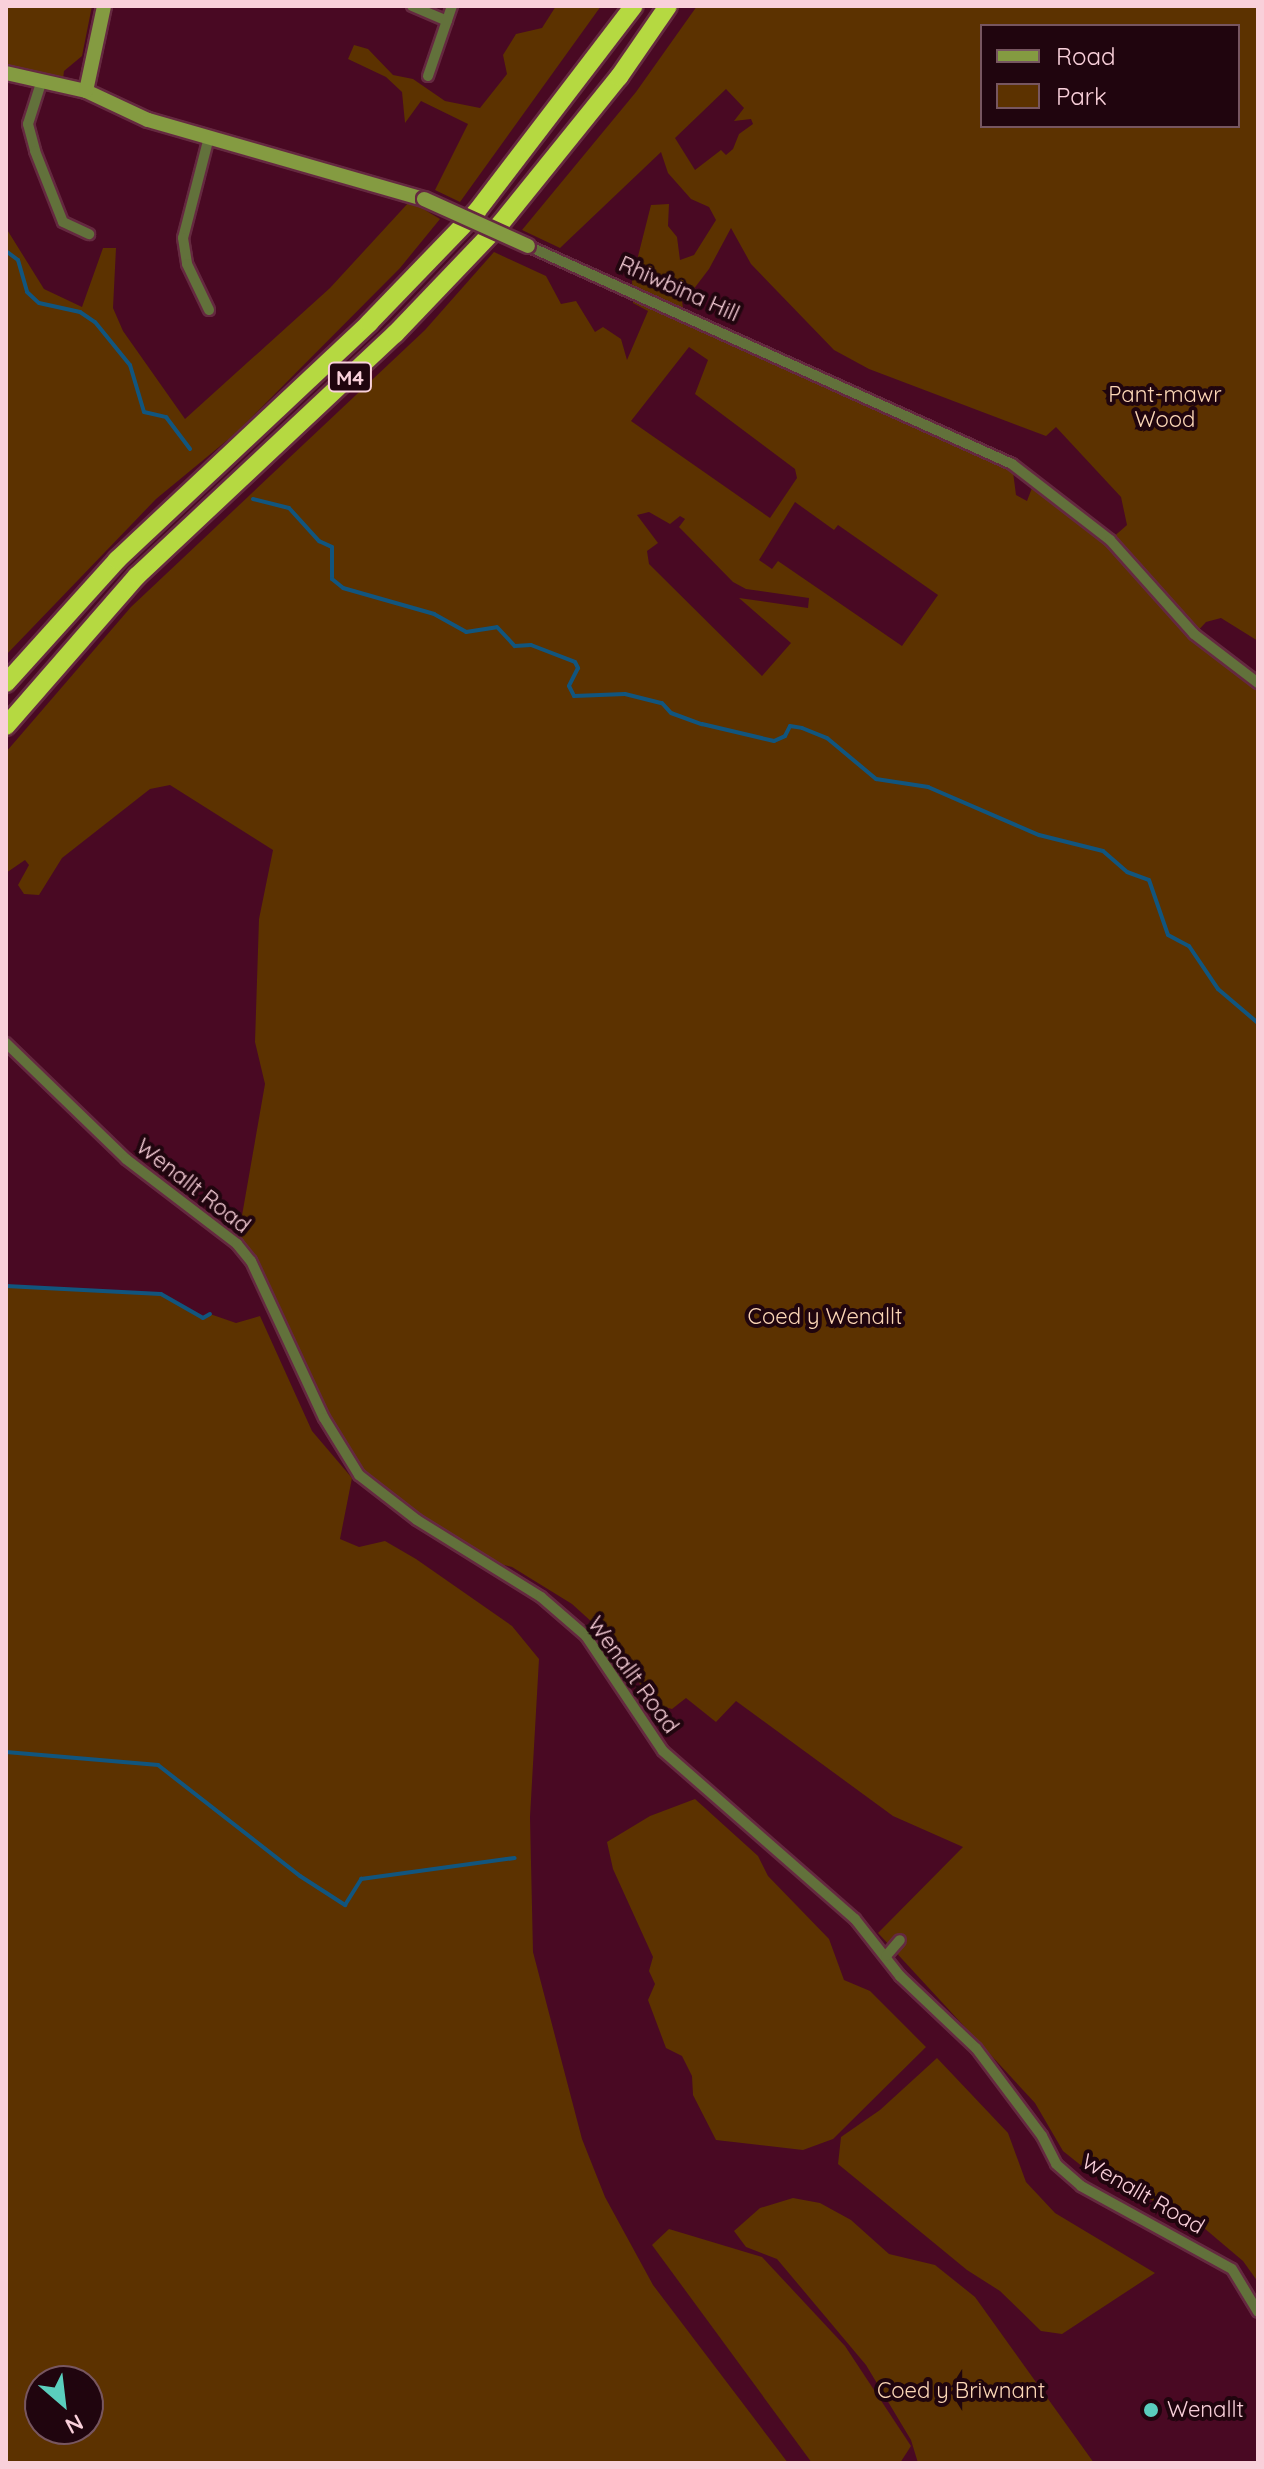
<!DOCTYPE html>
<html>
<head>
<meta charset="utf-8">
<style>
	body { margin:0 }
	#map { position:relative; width:1264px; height:2469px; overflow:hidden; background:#490923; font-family:Quicksand,sans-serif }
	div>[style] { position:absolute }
	.green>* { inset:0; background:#5c3200 }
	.stream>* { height:4px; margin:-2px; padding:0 2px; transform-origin:2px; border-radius:2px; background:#11557e }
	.roads { filter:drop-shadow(2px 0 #652940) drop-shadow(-2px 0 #652940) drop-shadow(0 2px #652940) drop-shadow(0 -2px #652940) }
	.street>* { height:10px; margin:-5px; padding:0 5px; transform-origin:5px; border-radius:5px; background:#62713b }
	.secondary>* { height:14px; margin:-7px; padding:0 7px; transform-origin:7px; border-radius:7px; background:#849b41 }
	.highway>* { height:18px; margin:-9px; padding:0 9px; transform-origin:9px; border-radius:9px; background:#b5d941 }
	.bridges { filter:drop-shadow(2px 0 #652940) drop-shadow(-2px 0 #652940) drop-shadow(0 2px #652940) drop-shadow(0 -2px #652940) }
	.secondary-bridge>* { height:14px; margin:-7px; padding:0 7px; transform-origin:7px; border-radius:7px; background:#849b41 }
	.dots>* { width:22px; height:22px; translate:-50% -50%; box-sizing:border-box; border:4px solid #20050e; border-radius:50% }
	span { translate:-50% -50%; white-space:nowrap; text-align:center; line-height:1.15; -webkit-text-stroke:8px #20050e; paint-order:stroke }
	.shield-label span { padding:2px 6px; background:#20050e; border:2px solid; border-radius:6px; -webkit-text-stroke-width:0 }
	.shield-label { font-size:20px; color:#f9d0da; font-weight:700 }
	.street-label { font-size:22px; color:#f9d0da }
	.park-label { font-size:22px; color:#fbd6b6 }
	.poi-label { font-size:22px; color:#f9d0da }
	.left { translate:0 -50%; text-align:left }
	.frame { position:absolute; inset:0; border:8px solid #f9d0da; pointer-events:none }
	.legend { position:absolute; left:980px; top:24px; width:260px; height:104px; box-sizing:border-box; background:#20050e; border:2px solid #775660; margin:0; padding:10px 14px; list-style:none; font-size:24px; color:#f9d0da }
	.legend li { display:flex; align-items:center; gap:16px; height:40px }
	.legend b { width:40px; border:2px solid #775660 }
	.north { position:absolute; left:24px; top:2365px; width:80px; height:80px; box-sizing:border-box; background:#20050e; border:2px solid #775660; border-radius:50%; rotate:152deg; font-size:22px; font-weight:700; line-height:32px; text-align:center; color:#f9d0da }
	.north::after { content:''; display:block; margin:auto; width:28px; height:36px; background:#5acebd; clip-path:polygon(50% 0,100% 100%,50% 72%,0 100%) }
</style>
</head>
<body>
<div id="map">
	<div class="green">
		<i style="clip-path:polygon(6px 6px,92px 6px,82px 56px,64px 71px,62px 87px,6px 72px)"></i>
		<i style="clip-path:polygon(556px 6px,601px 6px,460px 202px,435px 190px,468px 124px,421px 101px,405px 123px,402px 92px,386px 77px,348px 59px,354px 45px,368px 49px,393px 75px,413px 79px,445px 101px,480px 108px,507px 74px,503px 55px,516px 34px,542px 28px)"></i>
		<i style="clip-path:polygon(evenodd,697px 6px,1258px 6px,1258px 641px,1221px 618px,1206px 622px,1195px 634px,1258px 683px,1258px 2282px,1243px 2261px,1191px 2217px,1093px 2175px,1063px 2151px,1035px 2103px,878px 1933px,963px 1847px,893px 1816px,736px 1701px,716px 1722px,686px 1698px,672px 1709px,654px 1704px,604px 1633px,572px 1604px,512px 1567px,472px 1557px,359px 1475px,237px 1244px,265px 1084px,255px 1042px,259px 919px,273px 850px,170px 785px,150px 789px,62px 858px,39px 895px,24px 894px,18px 885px,29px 865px,25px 860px,6px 873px,6px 752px,131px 607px,425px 330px,494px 252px,546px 276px,561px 304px,576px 301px,595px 332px,603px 327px,621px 339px,627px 360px,648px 311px,633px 303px,632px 280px,651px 205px,669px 204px,668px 226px,677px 237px,680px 260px,694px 255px,716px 220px,709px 207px,691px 199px,668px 173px,661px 152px,560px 248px,522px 230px,636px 92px,697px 6px,982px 26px,1238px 26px,1238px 126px,982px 126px,982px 26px,697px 6px,726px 89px,744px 108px,734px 121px,751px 119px,753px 124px,739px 134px,733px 149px,726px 155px,721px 150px,695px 170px,675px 138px,726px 89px,697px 6px,731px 228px,751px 264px,834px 350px,869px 369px,1046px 436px,1056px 427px,1121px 497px,1127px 525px,1110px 540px,1035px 480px,1027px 501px,1016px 495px,1012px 464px,684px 315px,681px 294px,693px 290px,709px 269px,731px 228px,697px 6px,689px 347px,708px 360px,695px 394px,795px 469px,797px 478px,770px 518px,631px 421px,689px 347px,697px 6px,795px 502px,834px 530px,838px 525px,938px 595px,902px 646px,778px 561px,772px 569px,759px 560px,795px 502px,697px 6px,649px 512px,670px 524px,680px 516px,685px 519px,679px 527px,733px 582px,746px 589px,809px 598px,808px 608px,739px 598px,791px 643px,762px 676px,649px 564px,647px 551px,658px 543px,637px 515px,649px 512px)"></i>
		<i style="clip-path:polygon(410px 201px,440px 219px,400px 268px,236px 433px,156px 499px,6px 655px,6px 228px,44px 289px,82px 307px,103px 248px,116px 248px,113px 308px,123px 331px,185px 419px,330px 288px)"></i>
		<i style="clip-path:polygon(evenodd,6px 1286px,161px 1294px,202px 1318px,210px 1314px,236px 1323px,260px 1316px,312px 1431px,352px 1478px,340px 1539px,359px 1547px,385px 1541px,416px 1559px,512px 1626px,539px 1659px,530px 1817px,533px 1952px,582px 2139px,605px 2197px,653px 2285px,788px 2463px,6px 2463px,6px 1286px,40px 2381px,88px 2381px,88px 2429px,40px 2429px,40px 2381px)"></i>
		<i style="clip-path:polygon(695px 1799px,758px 1856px,768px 1876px,829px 1939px,844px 1980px,870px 1991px,926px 2047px,833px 2139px,803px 2150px,716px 2140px,693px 2095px,692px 2076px,682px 2056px,666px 2048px,648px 2000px,655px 1984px,649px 1971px,653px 1957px,613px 1869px,607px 1842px,650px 1816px)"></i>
		<i style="clip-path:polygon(937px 2058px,1008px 2133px,1026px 2182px,1055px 2213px,1155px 2273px,1062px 2334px,1041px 2331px,1000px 2291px,967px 2270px,838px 2164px,841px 2137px,880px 2110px)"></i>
		<i style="clip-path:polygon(793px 2198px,820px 2203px,851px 2220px,889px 2254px,935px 2265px,975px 2297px,1094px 2463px,918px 2463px,911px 2440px,866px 2365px,777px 2259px,746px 2247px,734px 2231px,760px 2208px)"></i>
		<i style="clip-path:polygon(669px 2229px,762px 2257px,845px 2346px,911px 2446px,900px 2463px,812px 2463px,652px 2245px)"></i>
	</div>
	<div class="stream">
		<i style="left:6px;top:251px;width:15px;rotate:37deg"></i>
		<i style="left:18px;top:260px;width:33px;rotate:74deg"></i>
		<i style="left:27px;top:292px;width:16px;rotate:43deg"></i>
		<i style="left:39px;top:303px;width:42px;rotate:12.4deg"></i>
		<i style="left:80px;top:312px;width:18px;rotate:34deg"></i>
		<i style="left:95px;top:322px;width:55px;rotate:50.9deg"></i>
		<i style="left:130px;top:365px;width:49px;rotate:73.4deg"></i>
		<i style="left:144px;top:412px;width:23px;rotate:13deg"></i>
		<i style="left:166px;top:417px;width:40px;rotate:53deg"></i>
		<i style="left:253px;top:499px;width:37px;rotate:14deg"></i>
		<i style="left:289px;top:508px;width:45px;rotate:47.7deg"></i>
		<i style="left:319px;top:541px;width:14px;rotate:25deg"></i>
		<i style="left:332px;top:547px;width:32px;rotate:90deg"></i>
		<i style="left:332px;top:579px;width:14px;rotate:39deg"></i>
		<i style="left:343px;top:588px;width:95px;rotate:15.9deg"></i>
		<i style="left:434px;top:614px;width:37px;rotate:29deg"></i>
		<i style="left:466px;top:632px;width:31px;rotate:-9deg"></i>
		<i style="left:497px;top:627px;width:26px;rotate:47deg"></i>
		<i style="left:515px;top:646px;width:16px;rotate:-4deg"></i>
		<i style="left:531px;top:645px;width:47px;rotate:21.1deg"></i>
		<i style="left:575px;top:662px;width:7px;rotate:63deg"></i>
		<i style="left:578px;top:668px;width:20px;rotate:117deg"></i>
		<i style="left:569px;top:686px;width:11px;rotate:63deg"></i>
		<i style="left:574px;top:696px;width:51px;rotate:-2.2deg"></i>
		<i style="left:625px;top:694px;width:38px;rotate:14deg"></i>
		<i style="left:662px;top:703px;width:13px;rotate:48deg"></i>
		<i style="left:671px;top:713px;width:33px;rotate:20deg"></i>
		<i style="left:702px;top:724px;width:74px;rotate:13.3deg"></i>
		<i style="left:774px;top:741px;width:12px;rotate:-24deg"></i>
		<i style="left:785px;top:736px;width:11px;rotate:-63deg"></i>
		<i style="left:790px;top:726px;width:12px;rotate:9deg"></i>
		<i style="left:802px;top:728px;width:27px;rotate:22deg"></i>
		<i style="left:827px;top:738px;width:64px;rotate:39.9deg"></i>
		<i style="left:876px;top:779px;width:53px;rotate:8.7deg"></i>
		<i style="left:928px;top:787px;width:121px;rotate:23.4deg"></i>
		<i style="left:1039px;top:835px;width:66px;rotate:14deg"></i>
		<i style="left:1103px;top:851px;width:32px;rotate:41deg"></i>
		<i style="left:1127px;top:872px;width:23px;rotate:20deg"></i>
		<i style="left:1149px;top:880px;width:58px;rotate:70.9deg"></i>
		<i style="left:1168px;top:935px;width:24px;rotate:28deg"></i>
		<i style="left:1189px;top:946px;width:52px;rotate:56deg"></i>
		<i style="left:1218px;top:989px;width:52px;rotate:40.4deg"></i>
		<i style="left:6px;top:1286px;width:155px;rotate:3deg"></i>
		<i style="left:161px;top:1294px;width:48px;rotate:29.7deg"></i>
		<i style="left:203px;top:1318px;width:8px;rotate:-30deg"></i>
		<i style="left:6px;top:1752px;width:153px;rotate:4.9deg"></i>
		<i style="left:158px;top:1765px;width:180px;rotate:38deg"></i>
		<i style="left:300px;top:1876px;width:54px;rotate:32.8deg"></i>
		<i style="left:345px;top:1905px;width:31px;rotate:-58deg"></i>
		<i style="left:361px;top:1879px;width:155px;rotate:-7.8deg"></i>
	</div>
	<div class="roads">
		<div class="street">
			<i style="left:412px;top:6px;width:38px;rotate:23deg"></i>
			<i style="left:428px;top:76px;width:74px;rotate:-71.1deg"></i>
			<i style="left:41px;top:83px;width:43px;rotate:107.6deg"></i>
			<i style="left:28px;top:124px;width:28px;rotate:75deg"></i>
			<i style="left:35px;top:151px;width:76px;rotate:68.5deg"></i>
			<i style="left:63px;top:222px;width:29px;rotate:25deg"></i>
			<i style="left:209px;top:137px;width:104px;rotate:104.4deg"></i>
			<i style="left:183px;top:238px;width:26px;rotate:81deg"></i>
			<i style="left:187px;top:264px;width:51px;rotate:64.4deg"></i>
			<i style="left:528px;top:246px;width:531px;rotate:24.25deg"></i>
			<i style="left:1012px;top:464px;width:124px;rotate:37.8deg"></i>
			<i style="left:1110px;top:540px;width:126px;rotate:48.2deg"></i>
			<i style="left:1194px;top:634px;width:81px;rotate:37.4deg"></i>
			<i style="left:6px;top:1043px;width:167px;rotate:44deg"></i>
			<i style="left:126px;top:1159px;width:140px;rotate:37.4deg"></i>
			<i style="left:237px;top:1244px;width:22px;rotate:51deg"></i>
			<i style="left:251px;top:1261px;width:173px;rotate:65.1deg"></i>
			<i style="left:324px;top:1418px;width:67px;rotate:58.4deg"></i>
			<i style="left:359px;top:1475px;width:73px;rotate:37.8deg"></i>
			<i style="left:417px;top:1520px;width:146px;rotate:31.8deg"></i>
			<i style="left:541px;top:1597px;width:60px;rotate:40.9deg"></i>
			<i style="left:586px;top:1636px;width:138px;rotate:56.2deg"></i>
			<i style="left:663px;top:1751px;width:255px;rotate:41.2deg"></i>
			<i style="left:855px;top:1919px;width:73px;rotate:51.7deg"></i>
			<i style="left:900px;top:1976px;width:105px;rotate:43.5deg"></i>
			<i style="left:976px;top:2048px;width:110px;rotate:53.1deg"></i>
			<i style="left:1042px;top:2136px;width:31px;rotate:63deg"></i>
			<i style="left:1056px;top:2164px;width:33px;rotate:41deg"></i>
			<i style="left:1081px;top:2186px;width:172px;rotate:28.8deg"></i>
			<i style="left:1232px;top:2269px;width:50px;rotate:58.8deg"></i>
			<i style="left:886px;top:1956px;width:21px;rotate:-49deg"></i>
		</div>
		<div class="secondary">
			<i style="left:6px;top:73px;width:82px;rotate:12.7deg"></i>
			<i style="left:86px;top:91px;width:68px;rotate:25.1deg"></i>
			<i style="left:148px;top:120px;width:287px;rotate:16deg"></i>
			<i style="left:86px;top:91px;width:87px;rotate:-78deg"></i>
		</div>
		<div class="highway">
			<i style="left:6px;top:683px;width:166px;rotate:-47.9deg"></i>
			<i style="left:117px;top:560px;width:346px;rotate:-43.2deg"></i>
			<i style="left:369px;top:323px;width:156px;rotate:-46deg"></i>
			<i style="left:477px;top:211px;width:258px;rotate:-52.6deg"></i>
			<i style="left:6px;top:726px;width:199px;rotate:-48.9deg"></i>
			<i style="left:137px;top:576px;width:354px;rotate:-43.2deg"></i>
			<i style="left:395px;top:334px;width:153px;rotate:-46.3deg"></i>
			<i style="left:501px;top:223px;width:188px;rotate:-51.1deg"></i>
			<i style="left:619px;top:77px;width:86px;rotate:-55.4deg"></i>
		</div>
	</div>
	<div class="bridges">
		<div class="secondary-bridge">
			<i style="left:424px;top:199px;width:114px;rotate:24.3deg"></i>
		</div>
	</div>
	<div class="dots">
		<i style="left:1151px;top:2410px;background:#5acebd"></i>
	</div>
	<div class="shield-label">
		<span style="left:350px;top:377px">M4</span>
	</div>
	<div class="street-label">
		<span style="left:679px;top:289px;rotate:24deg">Rhiwbina Hill</span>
		<span style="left:193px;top:1186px;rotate:38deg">Wenallt Road</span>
		<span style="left:633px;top:1675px;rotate:54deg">Wenallt Road</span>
		<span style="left:1143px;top:2194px;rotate:30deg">Wenallt Road</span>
	</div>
	<div class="park-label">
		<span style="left:1165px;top:407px">Pant-mawr<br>Wood</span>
		<span style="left:825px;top:1317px">Coed y Wenallt</span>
		<span style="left:961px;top:2391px">Coed y Briwnant</span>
	</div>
	<div class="poi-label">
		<span class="left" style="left:1167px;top:2410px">Wenallt</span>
	</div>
	<div class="frame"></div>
	<ul class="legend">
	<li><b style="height:10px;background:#849b41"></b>Road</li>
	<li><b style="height:22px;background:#5c3200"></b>Park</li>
	</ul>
	<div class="north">N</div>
</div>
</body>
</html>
